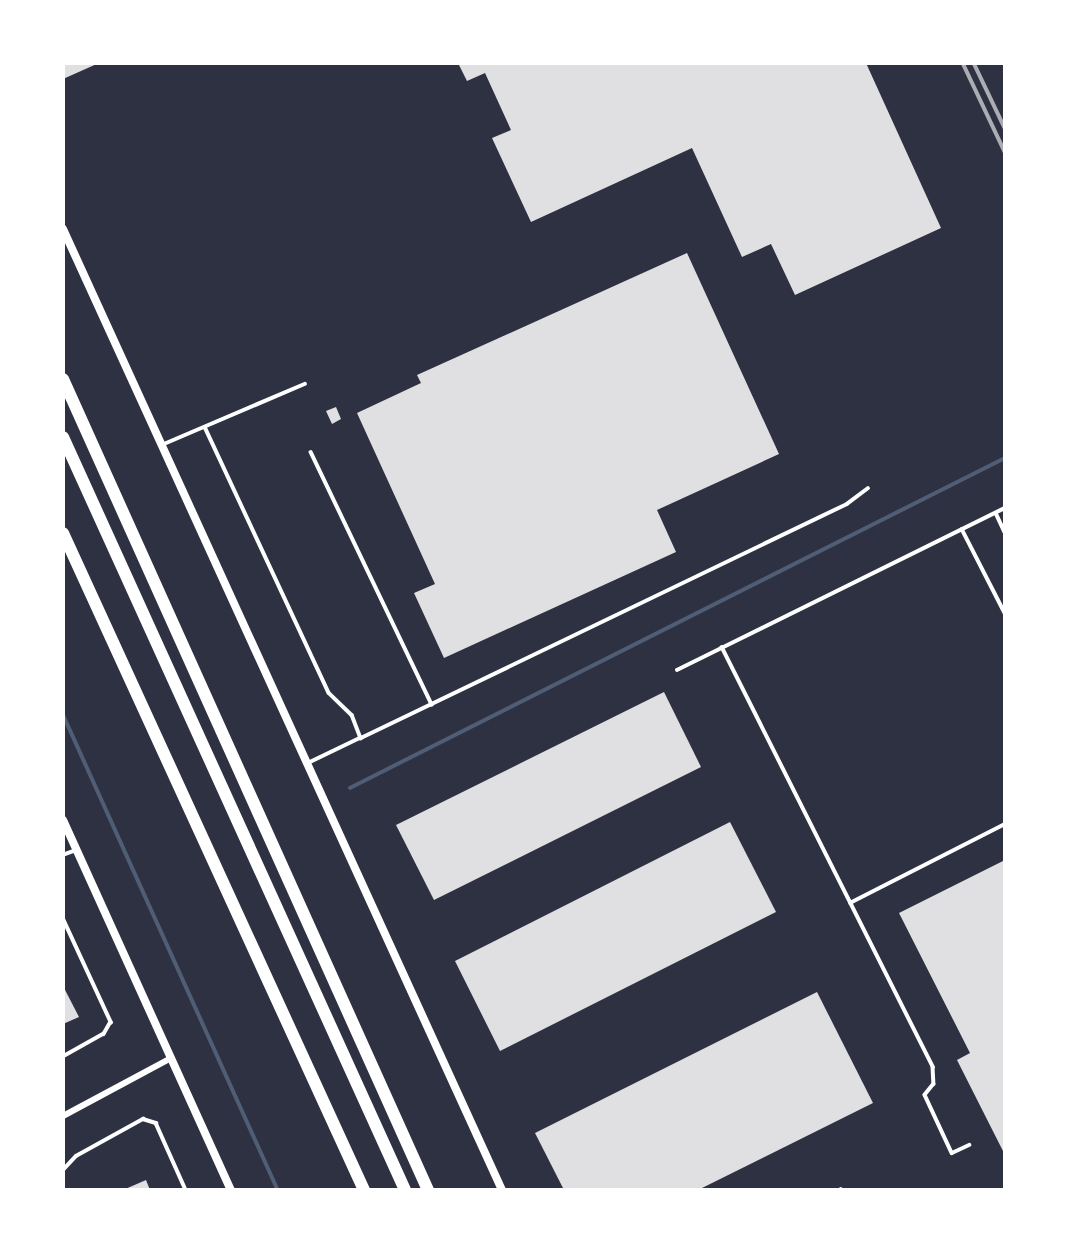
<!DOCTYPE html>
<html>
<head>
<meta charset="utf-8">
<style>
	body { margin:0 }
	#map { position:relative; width:1068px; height:1253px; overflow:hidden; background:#2d3142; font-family:"Open Sans",sans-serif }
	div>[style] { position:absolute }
	.stream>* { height:3.5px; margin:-1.75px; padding:0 1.75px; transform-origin:1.75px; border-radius:1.75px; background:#4f5d75 }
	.building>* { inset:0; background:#e0e0e3 }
	.service>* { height:3.5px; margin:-1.75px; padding:0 1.75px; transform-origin:1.75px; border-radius:1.75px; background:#fff }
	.minor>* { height:6px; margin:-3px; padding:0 3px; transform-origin:3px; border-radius:3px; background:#fff }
	.tertiary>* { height:8px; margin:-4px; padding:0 4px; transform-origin:4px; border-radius:4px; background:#fff }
	.motorway>* { height:12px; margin:-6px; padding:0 6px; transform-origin:6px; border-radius:6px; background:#fff }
	.rail>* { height:3.5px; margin:-1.75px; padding:0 1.75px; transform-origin:1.75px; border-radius:1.75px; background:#abadb3 }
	span { translate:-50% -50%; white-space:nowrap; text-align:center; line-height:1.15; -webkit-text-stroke:6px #fff; paint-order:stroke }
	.frame { position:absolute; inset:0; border:65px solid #fff; pointer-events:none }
</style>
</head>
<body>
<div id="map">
	<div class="stream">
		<i style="left:63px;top:714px;width:522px;rotate:65.69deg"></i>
		<i style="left:350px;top:788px;width:733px;rotate:-26.74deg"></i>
	</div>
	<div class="building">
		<i style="clip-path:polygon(63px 63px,99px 63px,63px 79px)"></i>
		<i style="clip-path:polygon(458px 63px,866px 63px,941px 228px,795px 295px,771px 244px,742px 257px,692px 148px,531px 222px,492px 138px,511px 130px,485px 73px,467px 81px)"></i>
		<i style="clip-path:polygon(687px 253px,779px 454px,657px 510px,676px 552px,444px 658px,414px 593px,435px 584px,357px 413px,421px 383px,417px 375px)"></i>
		<i style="clip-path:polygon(336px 407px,341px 419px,332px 424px,326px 411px)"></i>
		<i style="clip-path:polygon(664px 692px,701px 767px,434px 900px,396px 825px)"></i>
		<i style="clip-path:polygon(730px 822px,776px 912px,500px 1051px,455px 961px)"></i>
		<i style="clip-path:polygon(1005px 860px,1005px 1155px,957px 1060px,970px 1053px,899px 913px)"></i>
		<i style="clip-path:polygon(63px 986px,79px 1017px,63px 1024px)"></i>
		<i style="clip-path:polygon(817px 992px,873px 1103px,698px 1190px,564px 1190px,535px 1133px)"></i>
		<i style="clip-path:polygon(146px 1180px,150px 1190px,123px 1190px)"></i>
	</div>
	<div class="service">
		<i style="left:205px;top:427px;width:293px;rotate:65deg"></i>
		<i style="left:329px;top:693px;width:32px;rotate:44deg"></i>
		<i style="left:352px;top:715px;width:25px;rotate:69deg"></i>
		<i style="left:361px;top:738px;width:60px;rotate:154.3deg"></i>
		<i style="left:164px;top:444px;width:153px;rotate:-23.1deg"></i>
		<i style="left:311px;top:452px;width:280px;rotate:64.4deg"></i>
		<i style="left:996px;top:513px;width:21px;rotate:65deg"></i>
		<i style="left:962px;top:529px;width:94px;rotate:62.9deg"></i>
		<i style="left:722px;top:647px;width:470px;rotate:63.3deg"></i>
		<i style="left:933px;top:1067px;width:17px;rotate:87deg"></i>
		<i style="left:934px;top:1084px;width:14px;rotate:129deg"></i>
		<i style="left:925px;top:1095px;width:64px;rotate:65deg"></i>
		<i style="left:952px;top:1153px;width:19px;rotate:-25deg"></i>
		<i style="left:677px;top:670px;width:366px;rotate:-26.3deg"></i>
		<i style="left:361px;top:738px;width:539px;rotate:-25.71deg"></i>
		<i style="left:847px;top:504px;width:26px;rotate:-37deg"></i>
		<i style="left:63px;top:855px;width:14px;rotate:-21deg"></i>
		<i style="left:850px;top:903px;width:174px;rotate:-27deg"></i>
		<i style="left:63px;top:918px;width:115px;rotate:65.2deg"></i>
		<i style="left:111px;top:1022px;width:14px;rotate:120deg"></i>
		<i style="left:104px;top:1034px;width:47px;rotate:150.7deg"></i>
		<i style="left:63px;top:1170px;width:19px;rotate:-47deg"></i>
		<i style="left:76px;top:1156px;width:77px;rotate:-28.9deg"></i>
		<i style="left:143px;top:1119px;width:14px;rotate:17deg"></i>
		<i style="left:156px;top:1123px;width:73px;rotate:65.9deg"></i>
		<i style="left:841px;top:1189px;width:1px;rotate:45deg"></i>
	</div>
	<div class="minor">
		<i style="left:63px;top:1116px;width:123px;rotate:-28.2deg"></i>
	</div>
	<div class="tertiary">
		<i style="left:63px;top:229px;width:1057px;rotate:65.45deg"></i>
		<i style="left:63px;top:820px;width:406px;rotate:65.6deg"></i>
	</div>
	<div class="motorway">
		<i style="left:63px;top:379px;width:889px;rotate:65.77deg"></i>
		<i style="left:63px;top:437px;width:827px;rotate:65.57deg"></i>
		<i style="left:63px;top:533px;width:723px;rotate:65.39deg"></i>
	</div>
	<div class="rail">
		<i style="left:963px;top:63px;width:98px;rotate:64.7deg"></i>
		<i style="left:974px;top:63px;width:72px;rotate:64.5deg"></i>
	</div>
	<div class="frame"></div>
</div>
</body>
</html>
